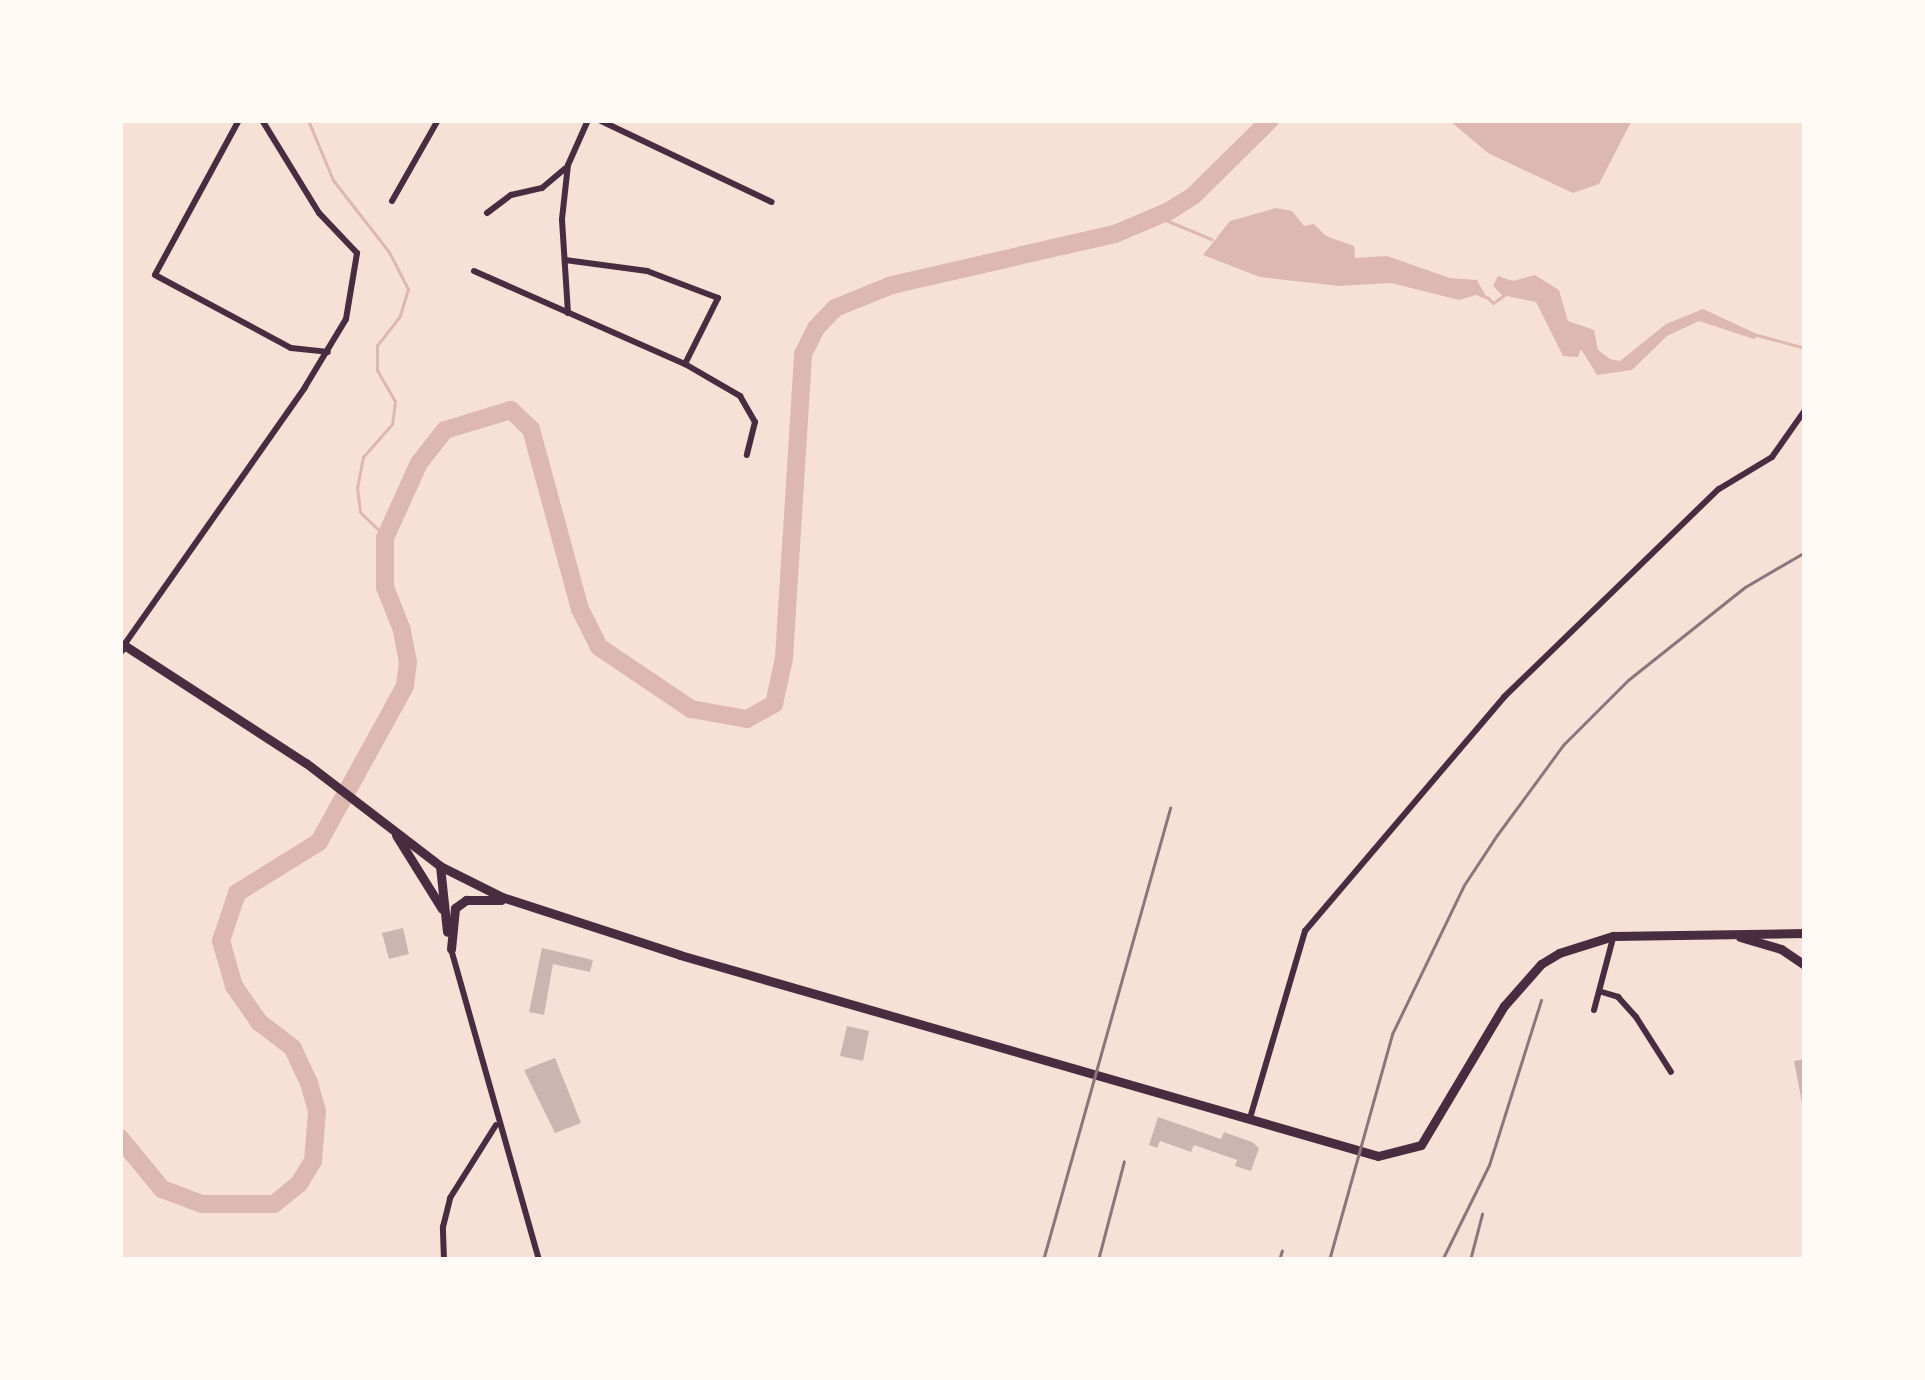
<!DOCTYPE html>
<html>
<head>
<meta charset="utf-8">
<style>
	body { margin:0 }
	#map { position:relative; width:1925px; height:1380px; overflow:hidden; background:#f7e1d7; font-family:"IBM Plex Sans",sans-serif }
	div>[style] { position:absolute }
	.water>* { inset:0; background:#dcb8b0 }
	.stream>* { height:3px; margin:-1.5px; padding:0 1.5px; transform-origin:1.5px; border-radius:1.5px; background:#dcb8b0 }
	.river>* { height:18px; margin:-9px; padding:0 9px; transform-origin:9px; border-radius:9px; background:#dcb8b0 }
	.building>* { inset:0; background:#ccb4b1 }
	.minor>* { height:6px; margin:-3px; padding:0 3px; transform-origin:3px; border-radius:3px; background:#4a2c40 }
	.secondary>* { height:9px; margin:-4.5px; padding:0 4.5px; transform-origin:4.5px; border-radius:4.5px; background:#4a2c40 }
	.rail>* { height:3px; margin:-1.5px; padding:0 1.5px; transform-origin:1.5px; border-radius:1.5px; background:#8f747c }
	span { translate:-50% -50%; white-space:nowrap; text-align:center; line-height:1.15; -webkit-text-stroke:10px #fffaf5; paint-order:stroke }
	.frame { position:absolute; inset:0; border:123px solid #fffaf5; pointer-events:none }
</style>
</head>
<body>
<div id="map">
	<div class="water">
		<i style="clip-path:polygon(1449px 120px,1632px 120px,1599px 184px,1573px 193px,1488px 153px)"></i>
		<i style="clip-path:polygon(1276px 208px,1292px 211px,1304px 226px,1314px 224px,1326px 236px,1354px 246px,1355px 258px,1387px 256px,1450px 278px,1477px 280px,1488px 300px,1476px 295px,1459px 300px,1391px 283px,1339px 286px,1260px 277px,1203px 255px,1230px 221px)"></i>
		<i style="clip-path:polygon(1535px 275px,1559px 290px,1568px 321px,1594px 330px,1598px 350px,1610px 359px,1620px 361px,1666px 324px,1703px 309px,1759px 335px,1754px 339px,1699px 321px,1667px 336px,1632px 370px,1597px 375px,1581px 349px,1578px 357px,1563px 356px,1536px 302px,1502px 295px,1493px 286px,1498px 276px,1513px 281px)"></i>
	</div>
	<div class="stream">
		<i style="left:308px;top:120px;width:65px;rotate:67.4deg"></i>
		<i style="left:333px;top:180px;width:91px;rotate:52.1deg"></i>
		<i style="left:389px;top:252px;width:42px;rotate:62.8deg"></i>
		<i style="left:408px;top:289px;width:28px;rotate:107deg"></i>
		<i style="left:400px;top:316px;width:37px;rotate:128deg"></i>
		<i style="left:377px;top:345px;width:25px;rotate:90deg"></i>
		<i style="left:377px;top:370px;width:36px;rotate:60deg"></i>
		<i style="left:395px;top:401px;width:23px;rotate:97deg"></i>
		<i style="left:392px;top:424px;width:44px;rotate:131.3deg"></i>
		<i style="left:363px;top:457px;width:31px;rotate:101deg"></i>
		<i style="left:357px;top:487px;width:25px;rotate:83deg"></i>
		<i style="left:360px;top:512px;width:36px;rotate:44deg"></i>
		<i style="left:1156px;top:216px;width:60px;rotate:22.7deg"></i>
		<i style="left:1487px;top:297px;width:8px;rotate:45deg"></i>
		<i style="left:1493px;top:303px;width:16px;rotate:-35deg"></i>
		<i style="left:1757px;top:335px;width:50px;rotate:15.2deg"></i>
	</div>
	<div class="river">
		<i style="left:120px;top:1138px;width:66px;rotate:50.5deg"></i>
		<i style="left:162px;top:1189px;width:43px;rotate:20.6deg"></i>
		<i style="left:202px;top:1204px;width:72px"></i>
		<i style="left:274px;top:1204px;width:32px;rotate:-39deg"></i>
		<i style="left:299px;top:1184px;width:27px;rotate:-59deg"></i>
		<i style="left:313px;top:1161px;width:50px;rotate:-85.4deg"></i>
		<i style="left:317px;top:1111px;width:29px;rotate:-106deg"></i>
		<i style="left:309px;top:1083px;width:38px;rotate:-115deg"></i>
		<i style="left:293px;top:1048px;width:43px;rotate:-142.6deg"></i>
		<i style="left:259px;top:1022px;width:44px;rotate:-124.8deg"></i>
		<i style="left:234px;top:986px;width:47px;rotate:-106.1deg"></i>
		<i style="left:221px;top:941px;width:51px;rotate:-71.6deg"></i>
		<i style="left:237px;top:893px;width:97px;rotate:-31.9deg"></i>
		<i style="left:319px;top:842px;width:178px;rotate:-61.1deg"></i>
		<i style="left:405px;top:686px;width:24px;rotate:-83deg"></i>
		<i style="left:408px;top:662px;width:33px;rotate:-101deg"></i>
		<i style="left:402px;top:630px;width:46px;rotate:-111.6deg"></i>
		<i style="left:385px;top:587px;width:49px;rotate:-90deg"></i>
		<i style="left:385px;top:538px;width:82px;rotate:-65.6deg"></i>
		<i style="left:419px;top:463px;width:42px;rotate:-51.8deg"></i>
		<i style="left:445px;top:430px;width:69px;rotate:-16.9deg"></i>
		<i style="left:511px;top:410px;width:28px;rotate:44deg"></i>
		<i style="left:531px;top:429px;width:187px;rotate:74.8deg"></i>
		<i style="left:580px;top:609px;width:42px;rotate:63.4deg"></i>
		<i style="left:599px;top:647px;width:111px;rotate:34deg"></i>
		<i style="left:691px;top:709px;width:57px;rotate:10.1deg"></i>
		<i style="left:747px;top:719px;width:31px;rotate:-29deg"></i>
		<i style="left:774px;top:704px;width:47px;rotate:-77.7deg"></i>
		<i style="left:784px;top:658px;width:305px;rotate:-86.4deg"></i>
		<i style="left:803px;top:354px;width:29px;rotate:-63deg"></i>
		<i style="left:816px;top:328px;width:28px;rotate:-46deg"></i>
		<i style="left:835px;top:308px;width:61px;rotate:-22deg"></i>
		<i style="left:892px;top:285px;width:229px;rotate:-12.9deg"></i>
		<i style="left:1115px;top:234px;width:59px;rotate:-23.1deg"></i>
		<i style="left:1169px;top:211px;width:28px;rotate:-32deg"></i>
		<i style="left:1193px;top:196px;width:108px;rotate:-44.6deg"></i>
	</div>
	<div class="building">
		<i style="clip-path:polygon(403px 928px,409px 954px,389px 959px,382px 933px)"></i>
		<i style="clip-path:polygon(542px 948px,593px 960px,590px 972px,553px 964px,544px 1015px,529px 1012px)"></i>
		<i style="clip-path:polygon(847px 1026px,869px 1031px,863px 1061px,840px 1056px)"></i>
		<i style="clip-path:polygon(555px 1058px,581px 1123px,555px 1133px,524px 1070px)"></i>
		<i style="clip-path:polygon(1805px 1059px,1805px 1107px,1803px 1108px,1794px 1061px)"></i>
		<i style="clip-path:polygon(1158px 1117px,1221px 1139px,1224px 1132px,1252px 1142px,1259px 1148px,1251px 1171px,1235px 1166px,1237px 1160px,1194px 1145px,1191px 1152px,1160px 1141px,1157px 1148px,1149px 1145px)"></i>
	</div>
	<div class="minor">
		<i style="left:239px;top:120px;width:176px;rotate:118.5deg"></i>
		<i style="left:155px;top:275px;width:154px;rotate:28.2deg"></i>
		<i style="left:291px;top:348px;width:37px;rotate:6deg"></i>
		<i style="left:599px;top:120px;width:191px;rotate:25.4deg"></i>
		<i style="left:1026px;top:120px;width:3px"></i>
		<i style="left:392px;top:201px;width:93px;rotate:-60.4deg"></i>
		<i style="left:487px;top:213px;width:30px;rotate:-37deg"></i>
		<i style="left:511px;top:195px;width:32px;rotate:-13deg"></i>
		<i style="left:542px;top:188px;width:31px;rotate:-40deg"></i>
		<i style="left:565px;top:260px;width:83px;rotate:7.6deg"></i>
		<i style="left:647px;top:271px;width:76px;rotate:20.8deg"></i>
		<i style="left:718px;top:298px;width:74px;rotate:116.6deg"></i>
		<i style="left:474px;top:271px;width:231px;rotate:23.8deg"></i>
		<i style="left:685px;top:364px;width:64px;rotate:30.2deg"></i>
		<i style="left:740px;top:396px;width:30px;rotate:60deg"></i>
		<i style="left:755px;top:422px;width:34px;rotate:104deg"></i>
		<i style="left:568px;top:313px;width:94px;rotate:-93.7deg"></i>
		<i style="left:562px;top:219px;width:54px;rotate:-83.7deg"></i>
		<i style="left:568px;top:165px;width:49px;rotate:-66deg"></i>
		<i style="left:124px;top:645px;width:315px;rotate:-54.9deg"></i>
		<i style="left:305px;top:387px;width:79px;rotate:-58.9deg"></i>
		<i style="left:346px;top:319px;width:67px;rotate:-80.5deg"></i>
		<i style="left:357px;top:253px;width:55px;rotate:-133.5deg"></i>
		<i style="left:319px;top:213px;width:109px;rotate:-121.5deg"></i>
		<i style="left:451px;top:949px;width:323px;rotate:74.2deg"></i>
		<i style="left:1602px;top:992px;width:17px;rotate:17deg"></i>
		<i style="left:1618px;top:997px;width:27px;rotate:48deg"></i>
		<i style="left:1636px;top:1017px;width:65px;rotate:57.5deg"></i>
		<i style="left:1594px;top:1010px;width:74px;rotate:-75.2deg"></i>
		<i style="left:1250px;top:1118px;width:195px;rotate:-73.6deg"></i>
		<i style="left:1305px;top:931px;width:307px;rotate:-49.6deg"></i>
		<i style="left:1504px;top:697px;width:299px;rotate:-44.1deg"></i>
		<i style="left:1719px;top:489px;width:62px;rotate:-31.1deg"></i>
		<i style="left:1772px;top:457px;width:57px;rotate:-54.9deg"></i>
		<i style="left:444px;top:1260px;width:33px;rotate:-92deg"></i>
		<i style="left:443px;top:1227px;width:30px;rotate:-76deg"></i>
		<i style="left:450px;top:1198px;width:86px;rotate:-57.8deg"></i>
	</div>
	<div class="secondary">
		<i style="left:120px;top:650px;width:6px;rotate:-51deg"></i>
		<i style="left:124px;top:645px;width:217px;rotate:33deg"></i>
		<i style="left:306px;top:763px;width:169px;rotate:37.5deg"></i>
		<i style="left:440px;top:866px;width:69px;rotate:26.6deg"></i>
		<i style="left:502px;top:897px;width:187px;rotate:18deg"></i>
		<i style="left:680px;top:955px;width:726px;rotate:16.06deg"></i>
		<i style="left:1378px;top:1156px;width:44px;rotate:-14.3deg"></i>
		<i style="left:1421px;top:1145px;width:162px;rotate:-59.2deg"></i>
		<i style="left:1504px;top:1006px;width:56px;rotate:-48.6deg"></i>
		<i style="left:1541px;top:964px;width:21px;rotate:-31deg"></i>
		<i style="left:1559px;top:953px;width:57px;rotate:-17.5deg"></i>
		<i style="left:1613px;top:936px;width:192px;rotate:-0.9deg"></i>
		<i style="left:396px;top:835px;width:87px;rotate:58.1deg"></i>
		<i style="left:440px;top:866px;width:66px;rotate:83.9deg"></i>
		<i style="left:1740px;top:937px;width:43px;rotate:16.3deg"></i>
		<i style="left:1781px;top:949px;width:29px;rotate:34deg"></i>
		<i style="left:451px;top:949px;width:41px;rotate:-84.4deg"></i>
		<i style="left:455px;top:908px;width:14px;rotate:-36deg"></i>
		<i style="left:466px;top:900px;width:35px"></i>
	</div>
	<div class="rail">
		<i style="left:1043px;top:1260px;width:470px;rotate:-74.3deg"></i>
		<i style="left:1098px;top:1260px;width:102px;rotate:-75.3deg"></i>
		<i style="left:1279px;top:1260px;width:10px;rotate:-73deg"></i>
		<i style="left:1329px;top:1260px;width:235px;rotate:-74.4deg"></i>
		<i style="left:1392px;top:1034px;width:165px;rotate:-64.2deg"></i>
		<i style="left:1464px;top:885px;width:60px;rotate:-56.6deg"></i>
		<i style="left:1497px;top:835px;width:112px;rotate:-53.7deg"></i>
		<i style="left:1563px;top:745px;width:92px;rotate:-45deg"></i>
		<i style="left:1628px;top:680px;width:149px;rotate:-38.5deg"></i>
		<i style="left:1745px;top:587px;width:69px;rotate:-30.3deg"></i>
		<i style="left:1442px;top:1260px;width:106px;rotate:-63.7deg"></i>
		<i style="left:1489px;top:1165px;width:173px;rotate:-72.5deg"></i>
		<i style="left:1470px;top:1260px;width:48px;rotate:-75.4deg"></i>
	</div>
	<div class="frame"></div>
</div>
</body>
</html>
